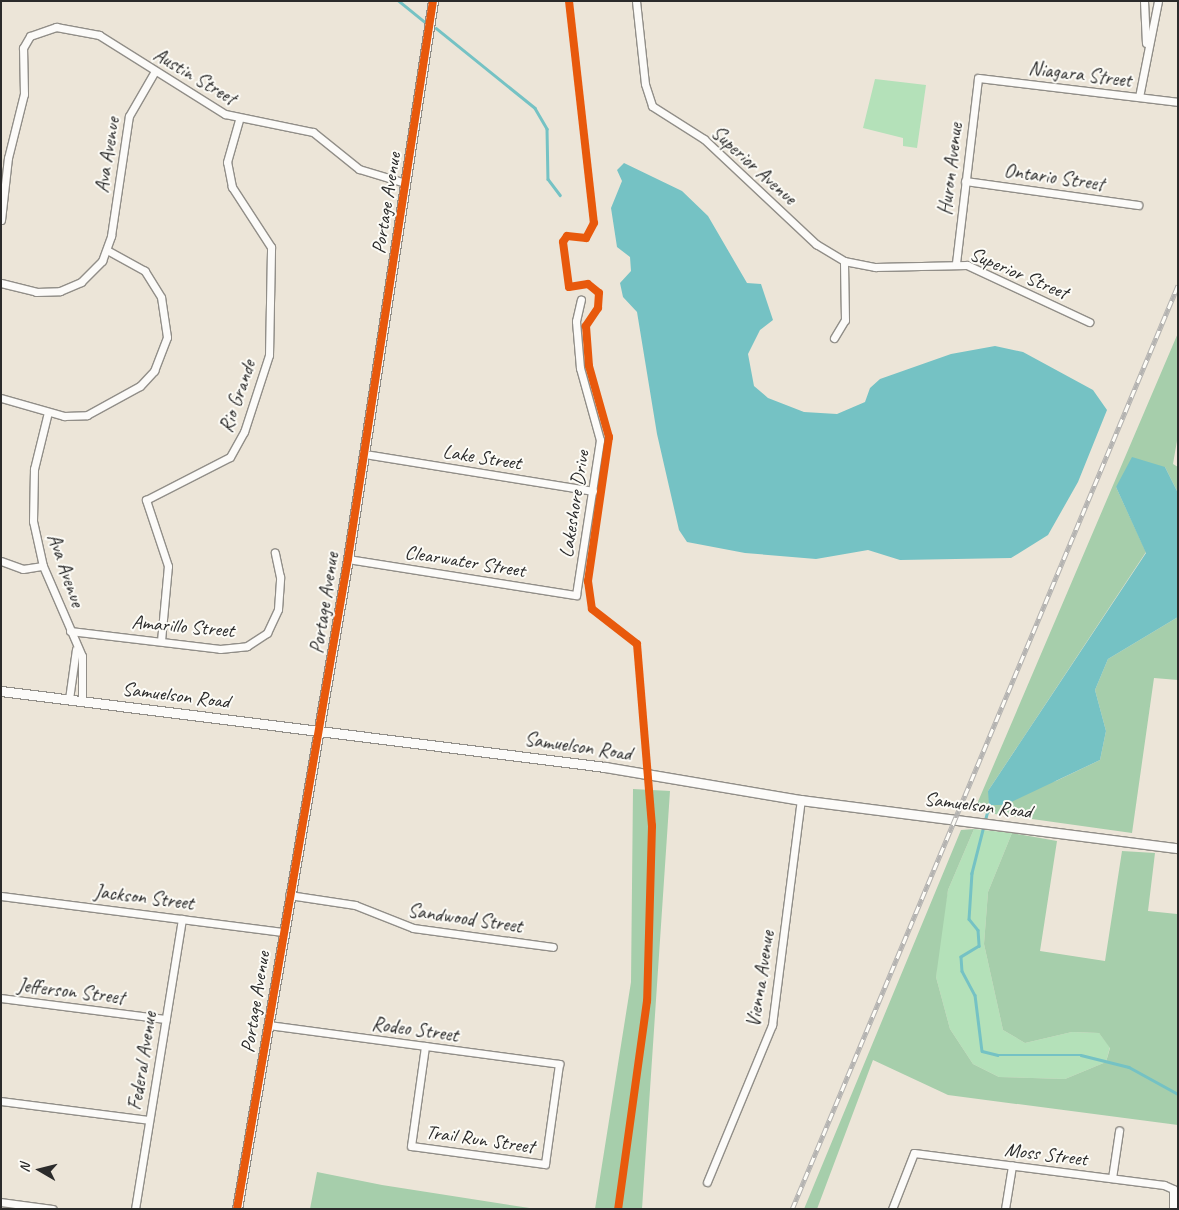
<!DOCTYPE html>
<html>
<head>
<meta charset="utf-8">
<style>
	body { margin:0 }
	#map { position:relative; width:1179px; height:1210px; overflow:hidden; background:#ece5d8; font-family:Caveat,sans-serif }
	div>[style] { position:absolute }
	.green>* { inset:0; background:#b4e1b9 }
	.forest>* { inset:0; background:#a6ceab }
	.water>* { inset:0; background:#75c2c4 }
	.stream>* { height:2.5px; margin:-1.25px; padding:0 1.25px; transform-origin:1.25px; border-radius:1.25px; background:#75c2c4 }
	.roads { filter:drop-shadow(1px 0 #918e88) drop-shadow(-1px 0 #918e88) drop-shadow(0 1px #918e88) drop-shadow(0 -1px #918e88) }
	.minor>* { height:7px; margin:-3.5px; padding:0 3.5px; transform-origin:3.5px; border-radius:3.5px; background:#fcfbf9 }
	.tertiary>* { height:9px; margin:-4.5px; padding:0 4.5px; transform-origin:4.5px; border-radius:4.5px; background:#fcfbf9 }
	.rail>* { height:4.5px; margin-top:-2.25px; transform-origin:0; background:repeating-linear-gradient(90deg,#fdfcf7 0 8px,#b4b3b1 0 16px); box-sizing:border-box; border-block:1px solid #b4b3b1 }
	.cycleway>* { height:8px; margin:-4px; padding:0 4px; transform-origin:4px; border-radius:4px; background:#e8590c }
	span { translate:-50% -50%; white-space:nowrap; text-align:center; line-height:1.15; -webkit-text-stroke:4px #fdfcf7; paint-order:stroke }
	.street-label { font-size:20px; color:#2b2b2b }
	.frame { position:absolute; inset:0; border:2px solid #2b2b2b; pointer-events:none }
	.north { position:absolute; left:15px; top:1145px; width:50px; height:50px; -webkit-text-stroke:4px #fdfcf7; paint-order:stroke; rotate:278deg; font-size:14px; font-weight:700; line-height:20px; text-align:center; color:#2b2b2b }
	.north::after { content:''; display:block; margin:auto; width:18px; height:22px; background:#2b2b2b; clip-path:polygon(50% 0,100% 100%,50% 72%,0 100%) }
</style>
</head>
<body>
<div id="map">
	<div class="green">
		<i style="clip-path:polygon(875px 79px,926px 85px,917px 148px,903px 146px,903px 138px,863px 128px)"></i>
		<i style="clip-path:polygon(974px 829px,1012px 833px,988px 892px,984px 944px,1003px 1030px,1025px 1043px,1072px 1032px,1099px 1033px,1110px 1047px,1106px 1062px,1065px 1079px,999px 1077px,973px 1064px,950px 1029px,936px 977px,938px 943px,948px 890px)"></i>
	</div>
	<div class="forest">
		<i style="clip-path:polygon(1178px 333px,1178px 435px,1173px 464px,1178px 467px,1178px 493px,1165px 467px,1116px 487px,1146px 552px,988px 791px,1056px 781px,1100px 760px,1106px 731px,1095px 690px,1108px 659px,1178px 617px,1178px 680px,1154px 678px,1132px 833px,974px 811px)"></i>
		<i style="clip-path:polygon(633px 789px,670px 791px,642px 1209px,595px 1209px,631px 982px)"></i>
		<i style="clip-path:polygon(974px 829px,948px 890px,936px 977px,950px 1029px,973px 1064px,999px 1077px,1065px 1079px,1106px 1062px,1110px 1048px,1099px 1033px,1072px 1032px,1025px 1043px,1003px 1030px,984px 944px,988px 892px,1012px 833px,1057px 841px,1040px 951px,1105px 961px,1122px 851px,1155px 853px,1148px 911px,1177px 914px,1178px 907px,1178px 1125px,948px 1095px,873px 1060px,817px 1209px,804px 1209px,961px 830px)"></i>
		<i style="clip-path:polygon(317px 1172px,382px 1185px,536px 1209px,310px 1209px)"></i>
	</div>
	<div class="water">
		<i style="clip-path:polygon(624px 163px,682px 191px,708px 216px,747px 283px,761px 284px,773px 320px,760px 330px,748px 354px,754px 386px,768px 398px,804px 412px,837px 414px,865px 402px,870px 388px,880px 379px,951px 354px,995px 346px,1023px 352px,1093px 390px,1107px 410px,1078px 482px,1048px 535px,1011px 558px,900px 560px,868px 550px,816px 559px,745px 553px,687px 542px,679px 530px,657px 434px,637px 312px,623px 297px,620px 283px,631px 271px,630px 257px,617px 247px,611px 208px,622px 181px,617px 170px)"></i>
		<i style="clip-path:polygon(1132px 457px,1165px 467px,1178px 493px,1178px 617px,1108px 659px,1095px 690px,1106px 731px,1100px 760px,1005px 805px,989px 805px,988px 791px,1146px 553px,1116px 487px)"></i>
	</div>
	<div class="stream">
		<i style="left:399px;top:1px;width:32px;rotate:39deg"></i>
		<i style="left:436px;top:28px;width:127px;rotate:38.9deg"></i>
		<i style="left:535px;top:108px;width:24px;rotate:60deg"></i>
		<i style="left:547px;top:129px;width:50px;rotate:88.9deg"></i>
		<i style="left:548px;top:179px;width:20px;rotate:53deg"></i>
		<i style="left:985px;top:820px;width:16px;rotate:-75deg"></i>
		<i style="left:984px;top:826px;width:49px;rotate:104.3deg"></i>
		<i style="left:972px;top:873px;width:46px;rotate:93.7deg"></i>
		<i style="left:969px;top:919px;width:14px;rotate:51deg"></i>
		<i style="left:978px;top:930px;width:16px;rotate:86deg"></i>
		<i style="left:979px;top:946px;width:21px;rotate:149deg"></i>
		<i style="left:961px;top:957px;width:14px;rotate:86deg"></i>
		<i style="left:962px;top:971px;width:27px;rotate:62deg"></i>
		<i style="left:975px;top:995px;width:56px;rotate:82.9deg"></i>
		<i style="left:982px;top:1051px;width:16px;rotate:14deg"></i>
		<i style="left:998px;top:1055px;width:83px"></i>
		<i style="left:1081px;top:1055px;width:49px;rotate:14deg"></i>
		<i style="left:1129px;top:1067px;width:56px;rotate:28.9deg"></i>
	</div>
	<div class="roads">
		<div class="minor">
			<i style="left:636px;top:1px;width:83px;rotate:83.8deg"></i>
			<i style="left:645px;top:84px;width:23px;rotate:72deg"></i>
			<i style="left:652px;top:106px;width:62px;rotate:32.4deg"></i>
			<i style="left:704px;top:139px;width:154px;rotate:43.2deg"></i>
			<i style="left:816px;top:244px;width:33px;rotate:31deg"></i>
			<i style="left:844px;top:261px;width:32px;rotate:11deg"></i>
			<i style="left:875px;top:267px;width:92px;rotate:-1.2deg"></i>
			<i style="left:967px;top:265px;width:135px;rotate:25deg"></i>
			<i style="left:1144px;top:1px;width:42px;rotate:87.3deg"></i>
			<i style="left:1139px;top:97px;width:98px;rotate:-78.8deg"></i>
			<i style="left:965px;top:181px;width:175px;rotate:7.9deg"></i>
			<i style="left:1px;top:220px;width:62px;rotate:-83.6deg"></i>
			<i style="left:8px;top:158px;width:66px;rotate:-76deg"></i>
			<i style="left:24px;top:94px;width:46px;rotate:-91.2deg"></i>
			<i style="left:23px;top:48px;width:14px;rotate:-60deg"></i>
			<i style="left:30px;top:36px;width:28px;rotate:-19deg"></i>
			<i style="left:56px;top:27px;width:44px;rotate:10.5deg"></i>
			<i style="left:99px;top:35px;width:149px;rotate:32.1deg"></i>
			<i style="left:225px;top:114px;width:90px;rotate:11.6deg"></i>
			<i style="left:313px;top:132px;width:59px;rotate:38.8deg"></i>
			<i style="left:359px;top:169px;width:48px;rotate:16.9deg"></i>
			<i style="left:956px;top:263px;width:186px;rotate:-83.2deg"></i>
			<i style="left:978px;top:78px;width:201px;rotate:6.8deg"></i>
			<i style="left:1px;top:283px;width:36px;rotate:14deg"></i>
			<i style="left:36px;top:292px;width:24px;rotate:-2deg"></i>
			<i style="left:60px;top:291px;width:23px;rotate:-23deg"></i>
			<i style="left:81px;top:282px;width:30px;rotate:-45deg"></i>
			<i style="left:102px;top:261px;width:27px;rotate:-70deg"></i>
			<i style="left:111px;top:236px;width:121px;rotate:-81.5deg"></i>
			<i style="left:129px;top:116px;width:52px;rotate:-60deg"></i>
			<i style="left:834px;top:338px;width:21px;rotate:-59deg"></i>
			<i style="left:845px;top:320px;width:59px;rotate:-91deg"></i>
			<i style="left:1px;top:398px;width:66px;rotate:15.9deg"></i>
			<i style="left:64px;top:416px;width:23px;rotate:-2deg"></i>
			<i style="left:87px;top:415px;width:60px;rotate:-28.7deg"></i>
			<i style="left:140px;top:386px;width:21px;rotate:-47deg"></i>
			<i style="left:154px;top:371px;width:36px;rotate:-69deg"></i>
			<i style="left:167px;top:337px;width:40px;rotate:-98.5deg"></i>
			<i style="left:161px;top:297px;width:31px;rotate:-122deg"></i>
			<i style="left:145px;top:271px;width:43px;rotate:-151.1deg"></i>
			<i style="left:48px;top:412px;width:59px;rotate:103.8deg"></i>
			<i style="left:34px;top:469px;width:52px;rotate:91.1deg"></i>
			<i style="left:33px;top:521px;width:46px;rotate:77.5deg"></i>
			<i style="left:43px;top:566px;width:98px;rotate:66.6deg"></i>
			<i style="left:82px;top:656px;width:45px;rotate:90deg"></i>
			<i style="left:365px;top:454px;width:231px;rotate:9.2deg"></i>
			<i style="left:348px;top:559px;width:231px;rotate:9deg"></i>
			<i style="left:576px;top:595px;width:157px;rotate:-81.2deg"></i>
			<i style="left:600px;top:440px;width:75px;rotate:-105.5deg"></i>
			<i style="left:580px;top:368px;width:47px;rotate:-94.9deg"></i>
			<i style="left:576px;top:321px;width:22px;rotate:-77deg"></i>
			<i style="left:1px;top:561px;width:23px;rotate:20deg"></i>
			<i style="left:23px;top:569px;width:20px;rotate:-9deg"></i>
			<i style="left:70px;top:631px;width:151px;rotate:6.8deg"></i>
			<i style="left:220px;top:649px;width:27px;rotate:-6deg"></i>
			<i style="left:247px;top:646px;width:24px;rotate:-33deg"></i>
			<i style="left:267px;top:633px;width:26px;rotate:-65deg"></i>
			<i style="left:278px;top:609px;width:32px;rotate:-86deg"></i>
			<i style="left:280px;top:577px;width:25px;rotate:-102deg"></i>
			<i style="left:161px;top:641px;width:75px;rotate:-84.7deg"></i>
			<i style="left:168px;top:566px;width:70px;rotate:-108.4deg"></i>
			<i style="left:146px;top:500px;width:94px;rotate:-27.1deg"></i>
			<i style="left:230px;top:457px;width:29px;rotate:-61deg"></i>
			<i style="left:244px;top:432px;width:81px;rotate:-72deg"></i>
			<i style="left:269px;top:355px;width:108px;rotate:-88.9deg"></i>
			<i style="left:271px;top:247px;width:72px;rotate:-123deg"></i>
			<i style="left:232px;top:187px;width:25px;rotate:-101deg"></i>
			<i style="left:227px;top:162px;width:44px;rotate:-74.1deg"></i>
			<i style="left:69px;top:699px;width:50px;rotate:-82deg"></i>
			<i style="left:289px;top:895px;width:67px;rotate:8.6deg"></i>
			<i style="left:355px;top:905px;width:62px;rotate:21.6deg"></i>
			<i style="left:413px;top:928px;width:141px;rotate:7.7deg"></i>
			<i style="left:1px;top:896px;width:284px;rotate:7.3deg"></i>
			<i style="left:1px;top:998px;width:166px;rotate:7.3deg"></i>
			<i style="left:268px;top:1025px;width:294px;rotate:7.6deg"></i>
			<i style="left:559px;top:1064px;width:101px;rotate:98deg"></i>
			<i style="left:545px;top:1164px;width:135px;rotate:-172.3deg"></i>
			<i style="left:411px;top:1146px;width:101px;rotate:-82deg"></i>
			<i style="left:1px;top:1101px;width:149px;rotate:7.3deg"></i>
			<i style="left:1112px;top:1178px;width:48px;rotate:-81.5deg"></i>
			<i style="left:707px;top:1182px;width:170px;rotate:-67.5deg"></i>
			<i style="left:772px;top:1025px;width:227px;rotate:-82.7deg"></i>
			<i style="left:1px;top:1202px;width:52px;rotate:7.7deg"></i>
			<i style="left:135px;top:1209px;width:294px;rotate:-80.8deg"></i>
			<i style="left:892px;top:1209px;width:60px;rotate:-68.6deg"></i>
			<i style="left:914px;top:1153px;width:252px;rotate:7.3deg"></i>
			<i style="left:1164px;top:1185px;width:10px;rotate:24deg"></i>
			<i style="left:1173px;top:1189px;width:20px;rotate:90deg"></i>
			<i style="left:1005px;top:1209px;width:44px;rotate:-80.8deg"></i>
		</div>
		<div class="tertiary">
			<i style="left:1px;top:691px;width:609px;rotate:7.17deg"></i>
			<i style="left:605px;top:767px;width:199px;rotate:9.6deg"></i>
			<i style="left:801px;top:800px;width:380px;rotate:7.3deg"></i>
			<i style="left:237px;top:1209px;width:659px;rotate:-80.31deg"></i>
			<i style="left:348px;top:559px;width:564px;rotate:-81.34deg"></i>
		</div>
	</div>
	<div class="rail">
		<i style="left:792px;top:1209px;width:1001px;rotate:-67.33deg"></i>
	</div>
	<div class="cycleway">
		<i style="left:569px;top:1px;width:223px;rotate:83.6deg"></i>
		<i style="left:594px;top:223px;width:17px;rotate:118deg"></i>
		<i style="left:586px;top:238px;width:19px;rotate:-174deg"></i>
		<i style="left:567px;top:236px;width:7px;rotate:124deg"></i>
		<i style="left:563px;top:242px;width:45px;rotate:82.4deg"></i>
		<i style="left:569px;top:287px;width:19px;rotate:-9deg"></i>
		<i style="left:588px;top:284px;width:14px;rotate:39deg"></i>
		<i style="left:599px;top:293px;width:15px;rotate:94deg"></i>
		<i style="left:598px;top:308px;width:22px;rotate:124deg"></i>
		<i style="left:586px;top:326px;width:40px;rotate:85.7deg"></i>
		<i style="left:589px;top:366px;width:74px;rotate:74.3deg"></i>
		<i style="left:609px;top:437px;width:146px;rotate:98.3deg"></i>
		<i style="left:588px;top:581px;width:28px;rotate:82deg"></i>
		<i style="left:592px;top:609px;width:57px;rotate:37.9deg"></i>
		<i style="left:637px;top:644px;width:183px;rotate:85.3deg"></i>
		<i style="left:652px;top:826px;width:175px;rotate:91.6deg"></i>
		<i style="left:647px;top:1001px;width:210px;rotate:97.9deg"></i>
		<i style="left:237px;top:1209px;width:659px;rotate:-80.31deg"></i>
		<i style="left:348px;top:559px;width:564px;rotate:-81.34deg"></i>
	</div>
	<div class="street-label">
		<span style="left:1080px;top:74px;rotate:7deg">Niagara Street</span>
		<span style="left:195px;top:76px;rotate:31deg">Austin Street</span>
		<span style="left:107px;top:155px;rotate:-81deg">Ava Avenue</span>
		<span style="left:754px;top:165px;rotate:42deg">Superior Avenue</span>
		<span style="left:950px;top:169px;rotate:-83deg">Huron Avenue</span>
		<span style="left:1054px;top:177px;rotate:8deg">Ontario Street</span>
		<span style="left:386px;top:203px;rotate:-81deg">Portage Avenue</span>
		<span style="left:1019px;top:273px;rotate:23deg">Superior Street</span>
		<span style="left:237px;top:396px;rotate:-71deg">Rio Grande</span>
		<span style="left:482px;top:457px;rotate:9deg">Lake Street</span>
		<span style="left:574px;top:504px;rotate:-81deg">Lakeshore Drive</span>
		<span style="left:465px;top:561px;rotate:9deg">Clearwater Street</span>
		<span style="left:66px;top:570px;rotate:71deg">Ava Avenue</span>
		<span style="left:324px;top:603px;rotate:-81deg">Portage Avenue</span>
		<span style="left:183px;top:626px;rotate:5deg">Amarillo Street</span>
		<span style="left:176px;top:695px;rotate:7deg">Samuelson Road</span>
		<span style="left:578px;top:746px;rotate:8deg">Samuelson Road</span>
		<span style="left:978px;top:805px;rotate:7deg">Samuelson Road</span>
		<span style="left:144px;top:897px;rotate:7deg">Jackson Street</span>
		<span style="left:465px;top:918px;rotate:8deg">Sandwood Street</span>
		<span style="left:760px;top:979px;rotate:-81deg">Vienna Avenue</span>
		<span style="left:71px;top:991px;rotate:7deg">Jefferson Street</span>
		<span style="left:255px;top:1002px;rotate:-81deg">Portage Avenue</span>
		<span style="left:415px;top:1029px;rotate:8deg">Rodeo Street</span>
		<span style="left:142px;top:1061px;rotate:-81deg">Federal Avenue</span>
		<span style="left:480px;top:1139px;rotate:8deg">Trail Run Street</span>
		<span style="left:1046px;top:1154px;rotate:7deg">Moss Street</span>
	</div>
	<div class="frame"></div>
	<div class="north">N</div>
</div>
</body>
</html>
